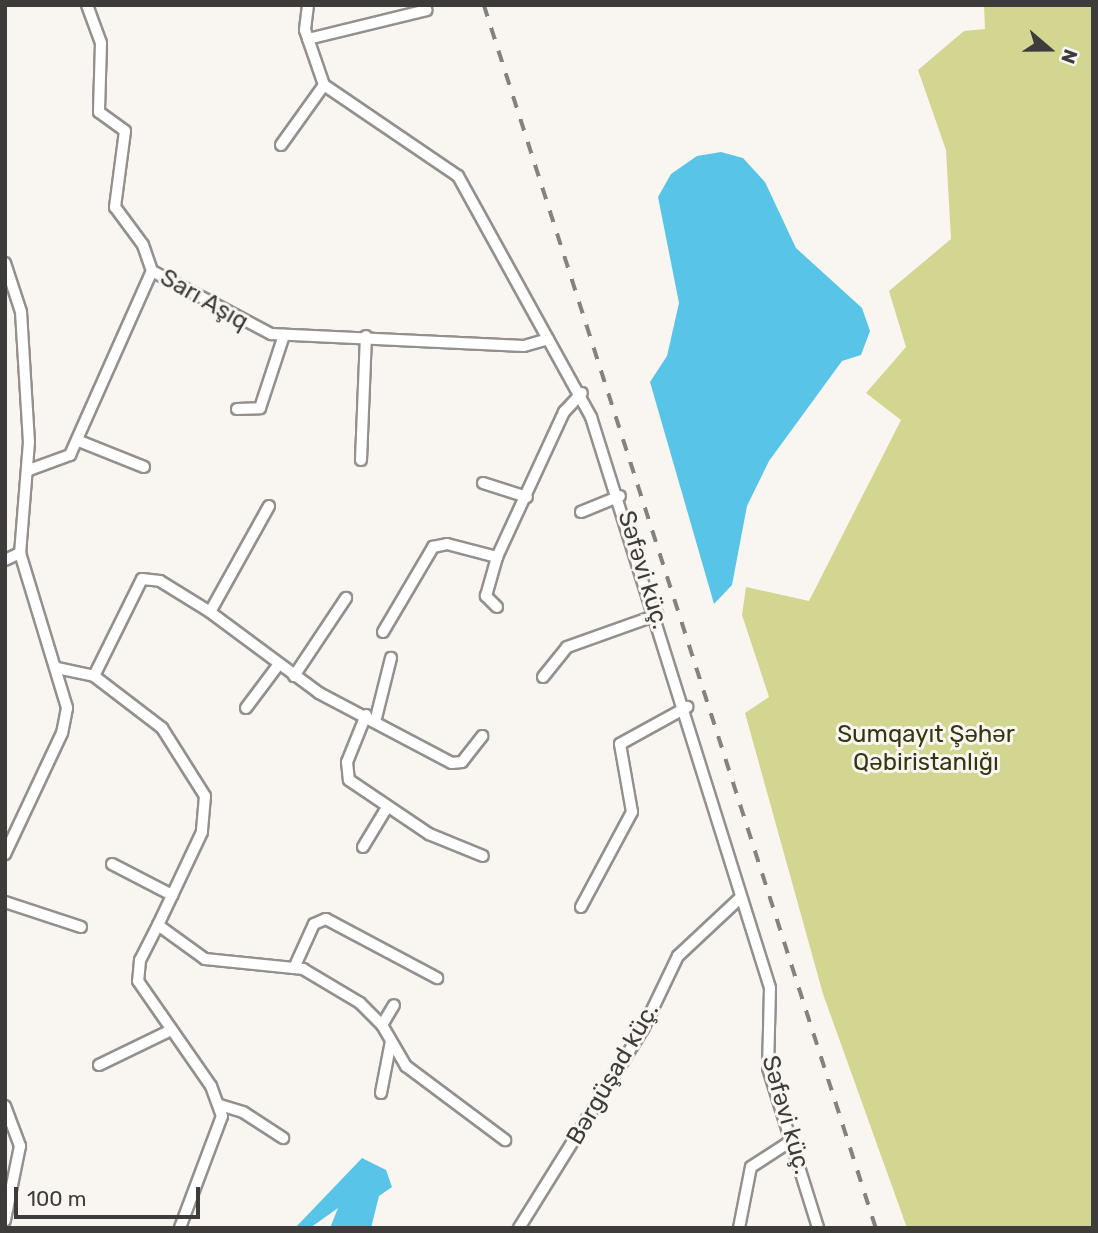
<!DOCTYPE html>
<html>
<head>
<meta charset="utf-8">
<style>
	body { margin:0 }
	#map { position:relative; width:1098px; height:1233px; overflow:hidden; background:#f9f6f1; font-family:Rubik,sans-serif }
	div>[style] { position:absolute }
	.green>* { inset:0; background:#d2d691 }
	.water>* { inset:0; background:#58c5e8 }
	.roads { filter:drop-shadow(2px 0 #94908d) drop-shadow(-2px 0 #94908d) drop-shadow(0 2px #94908d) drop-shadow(0 -2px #94908d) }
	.minor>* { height:10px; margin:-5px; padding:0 5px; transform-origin:5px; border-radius:5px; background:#fff }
	.rail>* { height:3.5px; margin-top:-1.75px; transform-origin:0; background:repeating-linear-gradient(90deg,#84827f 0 12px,transparent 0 24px) }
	span { translate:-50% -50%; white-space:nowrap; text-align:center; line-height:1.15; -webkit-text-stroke:6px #f9f6f1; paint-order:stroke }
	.street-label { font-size:24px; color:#3d3c3a }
	.park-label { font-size:24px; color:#343610 }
	.frame { position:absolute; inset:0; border:7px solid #3d3c3a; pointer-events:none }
	.north { position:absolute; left:1014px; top:14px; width:70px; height:70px; -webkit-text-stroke:5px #f9f6f1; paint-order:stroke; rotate:110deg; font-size:19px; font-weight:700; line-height:28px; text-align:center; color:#3d3c3a }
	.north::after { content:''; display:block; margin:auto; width:24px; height:32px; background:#3d3c3a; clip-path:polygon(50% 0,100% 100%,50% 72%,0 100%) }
	.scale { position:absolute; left:14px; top:1187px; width:186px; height:32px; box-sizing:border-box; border:4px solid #3d3c3a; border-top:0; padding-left:9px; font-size:21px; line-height:24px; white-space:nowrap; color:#3d3c3a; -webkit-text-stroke:5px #f9f6f1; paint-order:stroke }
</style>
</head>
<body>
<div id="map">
	<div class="green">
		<i style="clip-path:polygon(984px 5px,1093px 5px,1093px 1228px,907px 1228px,823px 994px,745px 713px,769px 697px,742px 615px,746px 587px,809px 601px,901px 420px,866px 393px,906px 347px,889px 291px,951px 239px,946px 150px,918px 70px,964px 31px,985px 29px)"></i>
	</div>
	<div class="water">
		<i style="clip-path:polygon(721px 152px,743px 158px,765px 182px,796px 248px,862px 308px,870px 331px,861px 355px,842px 361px,769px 461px,747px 506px,732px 585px,714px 604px,650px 382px,667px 356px,679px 303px,658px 197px,671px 174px,697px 156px)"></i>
		<i style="clip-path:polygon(362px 1158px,386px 1170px,392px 1187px,379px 1196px,371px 1228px,330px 1228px,338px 1208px,310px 1228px,295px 1228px)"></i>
	</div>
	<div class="roads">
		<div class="minor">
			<i style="left:87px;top:5px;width:40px;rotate:69.8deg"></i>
			<i style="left:101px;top:43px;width:69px;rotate:91.7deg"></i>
			<i style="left:99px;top:112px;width:32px;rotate:36deg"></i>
			<i style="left:125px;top:131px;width:77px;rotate:97.5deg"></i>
			<i style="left:115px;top:207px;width:47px;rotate:53.6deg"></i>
			<i style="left:143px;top:245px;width:28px;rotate:71deg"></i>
			<i style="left:152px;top:271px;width:135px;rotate:27.9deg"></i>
			<i style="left:271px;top:334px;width:253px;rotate:2.7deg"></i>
			<i style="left:524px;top:346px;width:25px;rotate:-16deg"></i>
			<i style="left:308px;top:5px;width:25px;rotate:97deg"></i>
			<i style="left:305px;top:30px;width:58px;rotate:70.9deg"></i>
			<i style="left:324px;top:85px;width:162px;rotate:34.2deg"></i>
			<i style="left:458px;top:176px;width:275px;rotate:61.1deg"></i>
			<i style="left:591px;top:417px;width:598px;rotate:72.59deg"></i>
			<i style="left:770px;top:988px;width:80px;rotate:91.4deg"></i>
			<i style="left:768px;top:1068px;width:168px;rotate:72.6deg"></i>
			<i style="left:308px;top:39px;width:122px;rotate:-13.7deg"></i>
			<i style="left:281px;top:145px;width:74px;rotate:-54.4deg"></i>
			<i style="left:5px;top:263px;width:52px;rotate:71.9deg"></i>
			<i style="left:21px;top:312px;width:130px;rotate:86.5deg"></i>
			<i style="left:29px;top:442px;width:111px;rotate:94.6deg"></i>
			<i style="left:20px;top:553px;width:162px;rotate:73.1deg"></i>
			<i style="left:67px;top:708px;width:25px;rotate:101deg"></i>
			<i style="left:62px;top:733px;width:134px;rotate:115.2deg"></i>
			<i style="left:237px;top:409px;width:23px;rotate:-2deg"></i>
			<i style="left:260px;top:408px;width:77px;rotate:-71.8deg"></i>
			<i style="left:79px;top:441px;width:70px;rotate:21.8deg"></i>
			<i style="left:361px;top:460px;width:124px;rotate:-87.7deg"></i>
			<i style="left:29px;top:470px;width:44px;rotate:-20.1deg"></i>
			<i style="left:70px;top:455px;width:201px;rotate:-66deg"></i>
			<i style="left:483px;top:483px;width:46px;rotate:17.7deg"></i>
			<i style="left:269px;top:506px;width:121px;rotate:119.1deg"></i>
			<i style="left:210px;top:612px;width:136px;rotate:36.6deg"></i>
			<i style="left:319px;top:693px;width:150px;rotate:27.8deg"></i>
			<i style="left:452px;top:763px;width:10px;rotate:-6deg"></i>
			<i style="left:462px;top:762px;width:33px;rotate:-52deg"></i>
			<i style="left:581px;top:512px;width:42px;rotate:-22.3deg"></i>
			<i style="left:5px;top:560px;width:17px;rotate:-25deg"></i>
			<i style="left:497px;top:607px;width:16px;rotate:-135deg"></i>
			<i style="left:486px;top:596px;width:41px;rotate:-74.2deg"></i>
			<i style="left:497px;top:557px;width:160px;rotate:-65.2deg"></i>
			<i style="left:564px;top:412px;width:26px;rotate:-47deg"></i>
			<i style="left:383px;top:632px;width:99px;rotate:-59.5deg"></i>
			<i style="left:433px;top:547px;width:14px;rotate:-12deg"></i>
			<i style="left:447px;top:544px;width:52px;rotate:14.6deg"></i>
			<i style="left:57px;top:668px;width:38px;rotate:12deg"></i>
			<i style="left:94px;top:676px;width:86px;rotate:37.4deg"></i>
			<i style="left:162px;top:728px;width:80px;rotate:57.7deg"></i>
			<i style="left:205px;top:796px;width:36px;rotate:95deg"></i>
			<i style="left:202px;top:832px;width:103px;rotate:115.3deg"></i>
			<i style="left:158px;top:925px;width:58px;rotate:35.9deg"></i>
			<i style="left:205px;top:959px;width:99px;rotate:5.8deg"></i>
			<i style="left:303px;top:969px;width:66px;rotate:30.8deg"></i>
			<i style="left:360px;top:1003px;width:31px;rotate:45deg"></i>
			<i style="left:382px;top:1025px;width:48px;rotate:59.7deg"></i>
			<i style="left:406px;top:1066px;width:124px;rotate:36.8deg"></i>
			<i style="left:94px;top:676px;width:108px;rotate:-63.7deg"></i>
			<i style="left:142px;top:579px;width:18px;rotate:6deg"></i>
			<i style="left:160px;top:581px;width:59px;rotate:31.8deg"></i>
			<i style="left:294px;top:676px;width:94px;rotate:-56.3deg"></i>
			<i style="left:543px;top:677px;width:38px;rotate:-51deg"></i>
			<i style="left:567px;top:647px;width:96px;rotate:-19.6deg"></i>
			<i style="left:246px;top:708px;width:55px;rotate:-53.1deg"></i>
			<i style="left:366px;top:715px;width:51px;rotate:112deg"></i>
			<i style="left:347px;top:762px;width:18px;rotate:84deg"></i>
			<i style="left:349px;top:780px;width:97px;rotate:34deg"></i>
			<i style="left:429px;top:834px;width:58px;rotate:22.2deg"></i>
			<i style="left:376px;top:718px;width:62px;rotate:-76deg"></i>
			<i style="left:363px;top:847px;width:44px;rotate:-58.8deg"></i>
			<i style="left:112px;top:864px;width:68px;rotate:27.3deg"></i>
			<i style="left:5px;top:902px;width:80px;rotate:18.2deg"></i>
			<i style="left:581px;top:907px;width:108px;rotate:-61.8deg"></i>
			<i style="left:632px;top:812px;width:69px;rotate:-100deg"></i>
			<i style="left:620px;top:744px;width:77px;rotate:-28.9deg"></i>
			<i style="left:158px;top:925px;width:39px;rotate:117deg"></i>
			<i style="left:140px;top:960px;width:21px;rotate:95deg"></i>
			<i style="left:138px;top:981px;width:128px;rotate:55.2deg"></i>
			<i style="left:211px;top:1086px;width:32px;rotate:70deg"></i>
			<i style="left:222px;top:1116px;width:120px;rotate:110.6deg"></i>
			<i style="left:294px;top:968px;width:48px;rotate:-65.6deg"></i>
			<i style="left:314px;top:924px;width:13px;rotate:-23deg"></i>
			<i style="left:326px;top:919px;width:126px;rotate:28deg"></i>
			<i style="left:382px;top:1025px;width:23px;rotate:-59deg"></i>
			<i style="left:99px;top:1065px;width:78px;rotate:-25.9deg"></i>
			<i style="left:381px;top:1093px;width:53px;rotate:-79.1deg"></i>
			<i style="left:220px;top:1105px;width:24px;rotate:17deg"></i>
			<i style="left:243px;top:1112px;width:48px;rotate:33deg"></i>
			<i style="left:5px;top:1106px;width:43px;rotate:69.4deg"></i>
			<i style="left:20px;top:1146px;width:76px;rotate:101.5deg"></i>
			<i style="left:519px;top:1228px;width:234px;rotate:-58.1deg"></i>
			<i style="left:643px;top:1029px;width:81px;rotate:-64.4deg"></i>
			<i style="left:678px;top:956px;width:86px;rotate:-43.1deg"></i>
			<i style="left:739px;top:1228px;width:62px;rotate:-78.9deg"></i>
			<i style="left:751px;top:1167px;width:48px;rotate:-33deg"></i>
		</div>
	</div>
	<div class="rail">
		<i style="left:484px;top:5px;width:1284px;rotate:72.23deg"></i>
	</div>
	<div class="street-label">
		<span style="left:204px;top:300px;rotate:30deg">Sarı Aşıq</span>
		<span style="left:643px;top:570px;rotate:73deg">Səfəvi küç.</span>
		<span style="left:613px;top:1074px;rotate:-60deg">Bərgüşad küç.</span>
		<span style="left:786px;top:1115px;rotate:74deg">Səfəvi küç.</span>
	</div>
	<div class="park-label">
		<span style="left:926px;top:749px">Sumqayıt Şəhər<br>Qəbiristanlığı</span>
	</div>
	<div class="frame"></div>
	<div class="north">N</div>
	<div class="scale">100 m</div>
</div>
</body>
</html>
